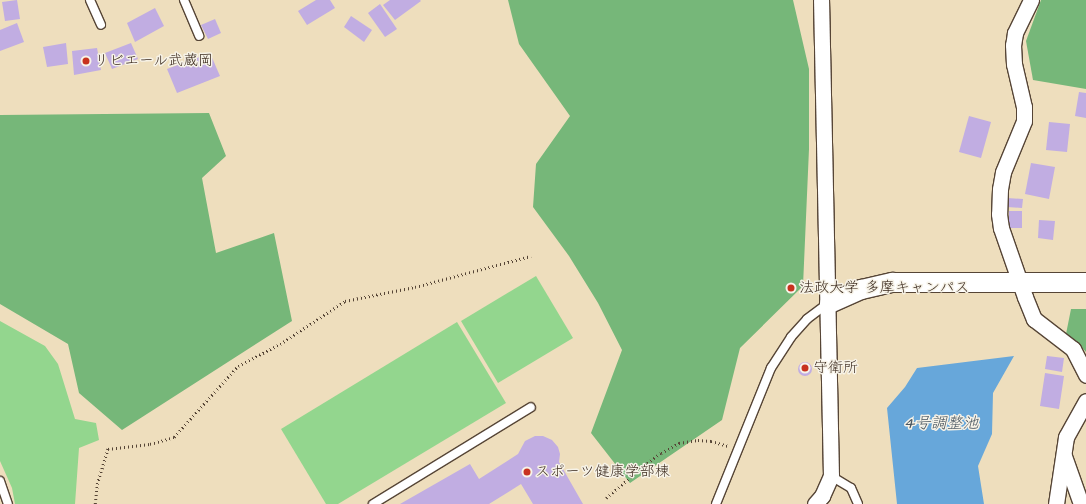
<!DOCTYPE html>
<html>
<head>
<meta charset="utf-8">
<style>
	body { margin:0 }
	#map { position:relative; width:1086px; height:504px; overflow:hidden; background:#eedebd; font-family:"Architects Daughter","Klee One",sans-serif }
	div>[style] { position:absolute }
	.green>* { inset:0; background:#93d68e }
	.forest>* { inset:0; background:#76b779 }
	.water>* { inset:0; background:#67a7da }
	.building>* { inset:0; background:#c1ade2 }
	.round { border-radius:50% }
	.path>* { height:2.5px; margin-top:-1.25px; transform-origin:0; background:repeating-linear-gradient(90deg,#564536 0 1px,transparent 0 4px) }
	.roads { filter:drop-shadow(1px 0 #564536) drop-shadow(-1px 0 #564536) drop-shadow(0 1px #564536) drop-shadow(0 -1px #564536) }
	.service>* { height:8px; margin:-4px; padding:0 4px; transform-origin:4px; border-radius:4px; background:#fff }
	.minor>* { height:15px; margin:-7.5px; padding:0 7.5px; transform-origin:7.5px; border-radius:7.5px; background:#fff }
	.tertiary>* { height:19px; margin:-9.5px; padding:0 9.5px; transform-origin:9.5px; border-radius:9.5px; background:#fff }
	.dots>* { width:11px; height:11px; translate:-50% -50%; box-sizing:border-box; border:2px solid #f7f3e8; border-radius:50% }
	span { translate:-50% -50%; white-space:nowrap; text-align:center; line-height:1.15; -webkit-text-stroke:3px #f7f3e8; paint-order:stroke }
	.poi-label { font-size:15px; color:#3b2a1e }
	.left { translate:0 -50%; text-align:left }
	.water-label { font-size:16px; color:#4a5660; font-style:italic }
</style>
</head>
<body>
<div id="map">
	<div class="green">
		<i style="clip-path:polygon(536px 276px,573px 338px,498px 383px,461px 321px)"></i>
		<i style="clip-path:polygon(0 321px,45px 346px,58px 364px,75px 419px,96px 423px,99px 440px,79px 448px,75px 504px,15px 504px,12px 488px,0 461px)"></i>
		<i style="clip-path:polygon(457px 322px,506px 403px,338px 504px,326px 504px,281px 429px)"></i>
	</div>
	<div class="forest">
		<i style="clip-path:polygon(508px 0,793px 0,809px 69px,809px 149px,803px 286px,740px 348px,722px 420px,630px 483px,591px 433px,622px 350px,598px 303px,569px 256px,533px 207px,536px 164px,570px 116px,519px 44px)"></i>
		<i style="clip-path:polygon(1041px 0,1086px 0,1086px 89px,1033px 80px,1026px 41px)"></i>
		<i style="clip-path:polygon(209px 113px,226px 156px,202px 178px,216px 253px,274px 233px,292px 321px,122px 430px,79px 393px,68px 344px,0 304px,0 115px)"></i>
		<i style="clip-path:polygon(1071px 309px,1086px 309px,1086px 352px,1078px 343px,1066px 334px)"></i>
	</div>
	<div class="water">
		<i style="clip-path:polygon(1014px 356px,993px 393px,992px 434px,978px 466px,984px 504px,897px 504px,887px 408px,905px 387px,917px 368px)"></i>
	</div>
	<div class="building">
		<i style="clip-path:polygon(17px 0,20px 19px,5px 21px,2px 2px)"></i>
		<i style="clip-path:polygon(316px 0,330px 0,335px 8px,307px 25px,298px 11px)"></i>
		<i style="clip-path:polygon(390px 0,420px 0,421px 1px,395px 20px,383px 5px)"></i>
		<i style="clip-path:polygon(380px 4px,397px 29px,385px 37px,368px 13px)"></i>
		<i style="clip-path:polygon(155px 8px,164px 26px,135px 42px,127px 23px)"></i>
		<i style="clip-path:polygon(351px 16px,372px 30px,364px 42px,344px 27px)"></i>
		<i style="clip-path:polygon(215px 19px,221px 33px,208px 39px,201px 25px)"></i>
		<i style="clip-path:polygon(17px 23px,24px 42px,0 51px,0 30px)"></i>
		<i style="clip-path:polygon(66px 43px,68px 64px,47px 67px,43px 47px)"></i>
		<i style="clip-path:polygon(131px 43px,138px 59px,112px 69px,105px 53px)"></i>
		<i style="clip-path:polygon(97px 48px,101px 70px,74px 75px,72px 51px)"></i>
		<i style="clip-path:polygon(210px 53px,220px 76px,177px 93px,167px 69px)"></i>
		<i style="clip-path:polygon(1079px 92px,1086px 93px,1086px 118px,1075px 116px)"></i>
		<i style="clip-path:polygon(969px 116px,991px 122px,981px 158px,959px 152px)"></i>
		<i style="clip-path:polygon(1049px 122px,1070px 124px,1067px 152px,1046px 150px)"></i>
		<i style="clip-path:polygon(1031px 163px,1055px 167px,1049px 199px,1025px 194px)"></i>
		<i style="clip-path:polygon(1007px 198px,1023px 199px,1022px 208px,1007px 207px)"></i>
		<i style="clip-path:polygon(1009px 211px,1022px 211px,1022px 228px,1009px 228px)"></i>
		<i style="clip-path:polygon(1039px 220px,1055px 221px,1053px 240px,1038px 238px)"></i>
		<i style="clip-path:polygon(1047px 356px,1064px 358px,1062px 372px,1045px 369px)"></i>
		<i class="round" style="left:798px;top:362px;width:14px;height:14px"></i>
		<i style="clip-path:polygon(1045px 373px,1064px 376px,1059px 409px,1040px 406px)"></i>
		<i style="clip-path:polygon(535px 436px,543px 436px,552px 440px,558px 447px,560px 454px,559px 462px,583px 504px,533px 504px,521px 484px,489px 504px,400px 504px,470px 464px,479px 479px,518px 454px,525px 441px)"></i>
	</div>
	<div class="path">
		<i style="left:606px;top:498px;width:54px;rotate:-40.5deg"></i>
		<i style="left:647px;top:463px;width:17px;rotate:-36deg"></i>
		<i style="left:661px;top:453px;width:21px;rotate:-29deg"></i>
		<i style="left:679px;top:443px;width:19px;rotate:-9deg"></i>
		<i style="left:698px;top:440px;width:13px;rotate:4deg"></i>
		<i style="left:711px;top:441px;width:18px;rotate:16deg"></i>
		<i style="left:95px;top:504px;width:20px;rotate:-84deg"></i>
		<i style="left:97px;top:484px;width:37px;rotate:-73deg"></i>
		<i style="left:108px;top:449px;width:42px;rotate:-6.8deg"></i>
		<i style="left:150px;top:444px;width:25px;rotate:-16deg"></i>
		<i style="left:174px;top:437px;width:96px;rotate:-48deg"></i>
		<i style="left:238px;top:366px;width:47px;rotate:-27.6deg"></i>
		<i style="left:280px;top:344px;width:78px;rotate:-33.5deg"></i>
		<i style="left:345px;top:301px;width:71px;rotate:-11.3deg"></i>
		<i style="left:415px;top:287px;width:120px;rotate:-15deg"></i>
	</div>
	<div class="roads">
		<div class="service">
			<i style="left:90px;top:0;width:27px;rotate:66deg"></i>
			<i style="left:184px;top:0;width:39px;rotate:67deg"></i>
			<i style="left:831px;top:476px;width:23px;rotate:31deg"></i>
			<i style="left:851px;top:488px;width:17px;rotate:66deg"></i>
			<i style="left:0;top:481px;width:24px;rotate:71deg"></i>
			<i style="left:373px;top:504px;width:185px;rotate:-31.5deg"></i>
			<i style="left:716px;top:504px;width:147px;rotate:-68deg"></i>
			<i style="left:771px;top:368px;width:37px;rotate:-57deg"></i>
			<i style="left:791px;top:337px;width:24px;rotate:-48deg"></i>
			<i style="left:807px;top:319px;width:26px;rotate:-37deg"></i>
		</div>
		<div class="minor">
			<i style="left:1031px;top:0;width:37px;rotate:116deg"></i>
			<i style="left:1015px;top:33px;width:12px;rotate:99deg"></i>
			<i style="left:1013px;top:45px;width:19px;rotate:87deg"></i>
			<i style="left:1014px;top:64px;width:44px;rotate:76.9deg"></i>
			<i style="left:1024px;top:107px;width:14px;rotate:90deg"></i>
			<i style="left:1024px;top:121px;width:55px;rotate:112.4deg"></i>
			<i style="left:1003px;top:172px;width:17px;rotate:100deg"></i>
			<i style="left:1000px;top:189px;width:25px;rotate:92deg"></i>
			<i style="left:999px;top:214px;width:14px;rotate:82deg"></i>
			<i style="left:1001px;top:228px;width:73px;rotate:70.8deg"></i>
			<i style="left:1025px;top:297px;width:24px;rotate:68deg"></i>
			<i style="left:1034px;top:319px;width:49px;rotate:37.6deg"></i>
			<i style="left:1073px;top:349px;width:29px;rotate:63deg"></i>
			<i style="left:1064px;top:456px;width:51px;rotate:70.5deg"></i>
			<i style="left:815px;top:504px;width:11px;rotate:-49deg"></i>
			<i style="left:822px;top:496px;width:22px;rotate:-66deg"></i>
			<i style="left:831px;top:476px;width:476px;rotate:-91.2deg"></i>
			<i style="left:1056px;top:504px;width:68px;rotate:-81.5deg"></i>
			<i style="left:1066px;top:437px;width:41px;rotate:-60.9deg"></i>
		</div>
		<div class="tertiary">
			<i style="left:829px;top:303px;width:35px;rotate:-24deg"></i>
			<i style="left:861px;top:289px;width:32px;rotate:-13deg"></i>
			<i style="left:892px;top:282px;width:194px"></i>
		</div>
	</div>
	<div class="dots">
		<i style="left:86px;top:61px;background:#c8321e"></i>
		<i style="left:791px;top:288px;background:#c8321e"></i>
		<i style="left:805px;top:368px;background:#c8321e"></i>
		<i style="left:527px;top:472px;background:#c8321e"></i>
	</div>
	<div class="poi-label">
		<span class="left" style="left:94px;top:61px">リビエール武蔵岡</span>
		<span class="left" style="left:799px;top:288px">法政大学 多摩キャンパス</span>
		<span class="left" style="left:813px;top:368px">守衛所</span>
		<span class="left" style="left:535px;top:472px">スポーツ健康学部棟</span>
	</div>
	<div class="water-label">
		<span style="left:941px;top:423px">4号調整池</span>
	</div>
</div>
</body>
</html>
